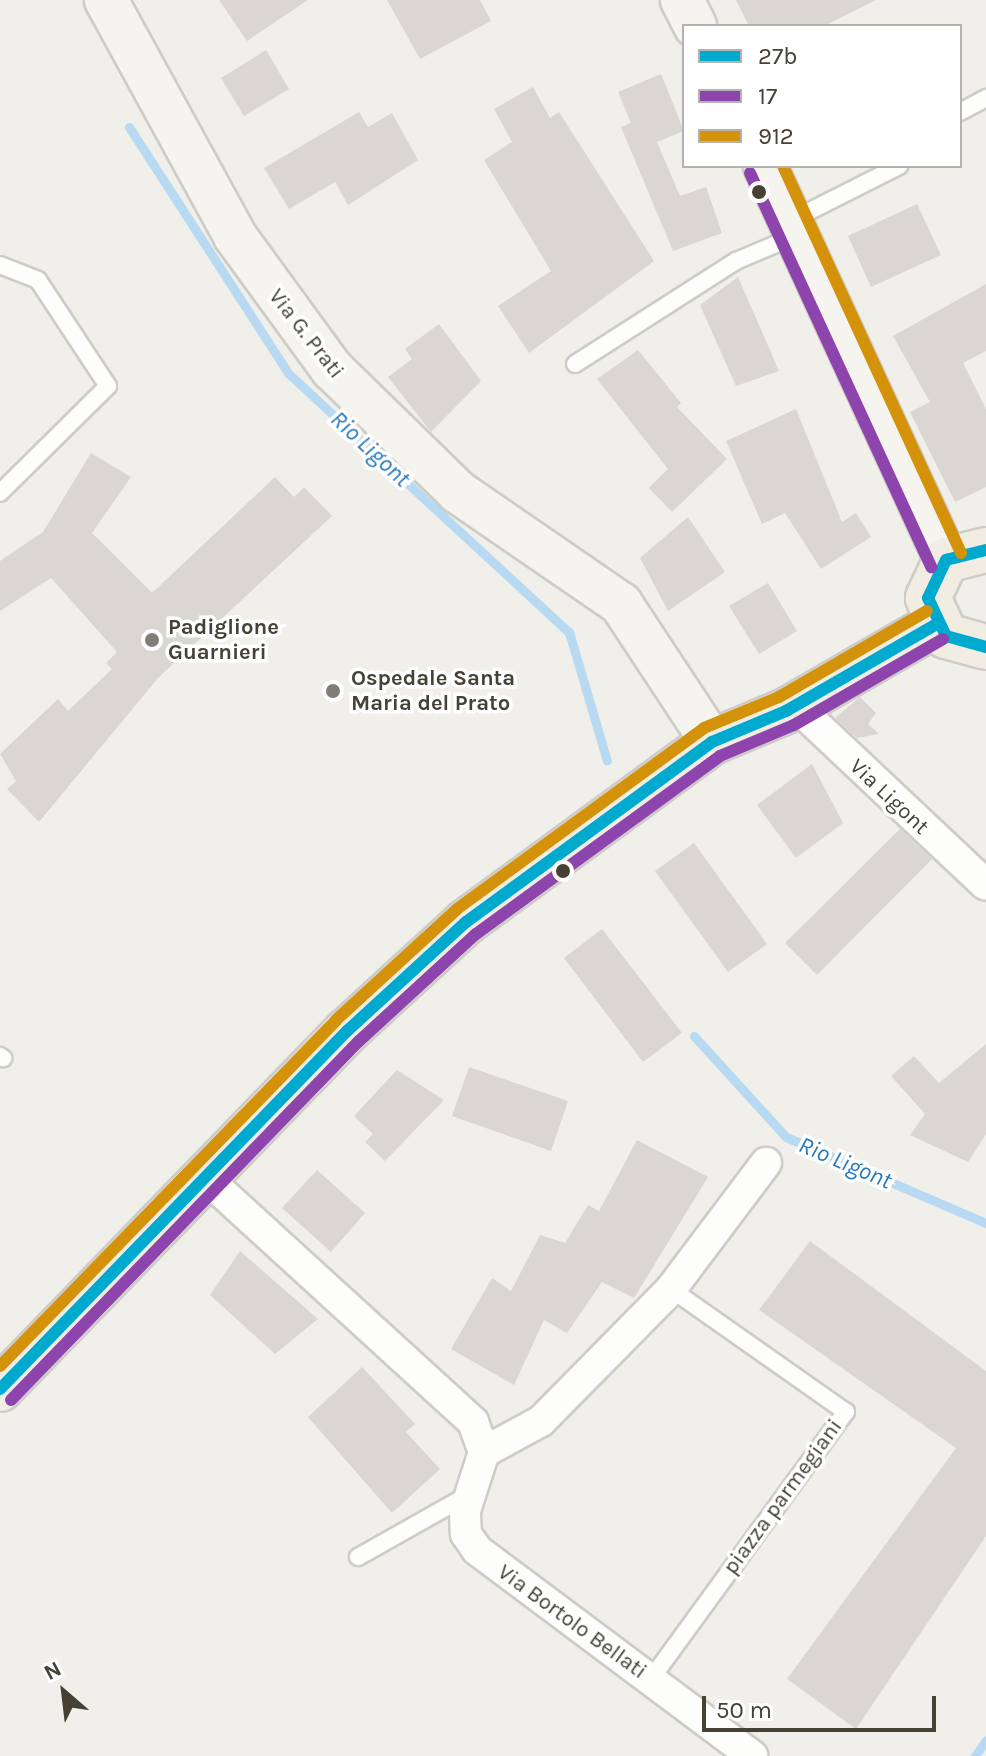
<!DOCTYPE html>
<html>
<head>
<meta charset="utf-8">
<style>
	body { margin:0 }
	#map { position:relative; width:986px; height:1756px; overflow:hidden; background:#f0efea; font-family:Karla,sans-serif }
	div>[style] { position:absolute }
	.stream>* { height:9px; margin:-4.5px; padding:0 4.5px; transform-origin:4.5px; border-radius:4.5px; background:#b7d9f1 }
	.building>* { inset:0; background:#dad7d2 }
	.roads { filter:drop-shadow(2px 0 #ceccc7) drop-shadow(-2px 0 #ceccc7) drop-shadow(0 2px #ceccc7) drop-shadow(0 -2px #ceccc7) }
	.lane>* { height:16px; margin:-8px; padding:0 8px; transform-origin:8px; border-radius:8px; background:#fdfdfc }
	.street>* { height:30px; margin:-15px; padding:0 15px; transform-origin:15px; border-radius:15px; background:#fdfdfc }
	.secondary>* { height:42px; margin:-21px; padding:0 21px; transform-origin:21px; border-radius:21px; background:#f6f4ee }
	.primary>* { height:44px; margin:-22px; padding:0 22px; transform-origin:22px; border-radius:22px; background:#f1ede3 }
	.bus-1>* { height:12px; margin:-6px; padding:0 6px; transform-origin:6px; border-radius:6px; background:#00a9ce }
	.bus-2>* { height:12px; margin:-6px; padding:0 6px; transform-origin:6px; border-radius:6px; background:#8e44ad }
	.bus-3>* { height:12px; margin:-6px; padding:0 6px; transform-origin:6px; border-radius:6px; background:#d4920b }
	.dots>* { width:22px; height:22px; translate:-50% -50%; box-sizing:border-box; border:4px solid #fff; border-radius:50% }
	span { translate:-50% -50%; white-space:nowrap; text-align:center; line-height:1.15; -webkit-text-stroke:7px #fff; paint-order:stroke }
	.street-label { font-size:22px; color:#474035 }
	.poi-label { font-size:22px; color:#474035; font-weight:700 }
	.left { translate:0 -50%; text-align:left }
	.water-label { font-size:24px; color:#2779b9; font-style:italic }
	.legend { position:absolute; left:682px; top:24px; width:280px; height:144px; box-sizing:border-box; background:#fff; border:2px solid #b5b3ae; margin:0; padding:10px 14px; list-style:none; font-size:24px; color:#474035 }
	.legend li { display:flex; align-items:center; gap:16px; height:40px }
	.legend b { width:40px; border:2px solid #b5b3ae }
	.north { position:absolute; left:24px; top:1652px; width:80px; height:80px; -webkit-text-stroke:6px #fff; paint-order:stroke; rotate:332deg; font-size:22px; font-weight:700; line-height:32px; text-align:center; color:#474035 }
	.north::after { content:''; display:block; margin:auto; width:28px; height:36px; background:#474035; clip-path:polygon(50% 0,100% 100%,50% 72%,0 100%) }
	.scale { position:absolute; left:702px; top:1696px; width:234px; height:36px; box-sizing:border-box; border:4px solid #474035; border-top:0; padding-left:10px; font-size:24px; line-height:28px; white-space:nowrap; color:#474035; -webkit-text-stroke:6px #fff; paint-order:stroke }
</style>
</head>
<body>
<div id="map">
	<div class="stream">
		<i style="left:129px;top:127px;width:294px;rotate:57.1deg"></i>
		<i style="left:289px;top:374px;width:381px;rotate:42.7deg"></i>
		<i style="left:569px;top:632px;width:134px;rotate:73.6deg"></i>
		<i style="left:694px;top:1036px;width:137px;rotate:47.7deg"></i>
		<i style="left:786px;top:1137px;width:218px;rotate:23.3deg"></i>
		<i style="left:975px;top:1756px;width:19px;rotate:-55deg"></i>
	</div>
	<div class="building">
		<i style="clip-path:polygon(219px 0,308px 0,247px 41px)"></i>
		<i style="clip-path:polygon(387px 0,480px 0,491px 21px,420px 59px)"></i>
		<i style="clip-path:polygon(736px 0,876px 0,824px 26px,749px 26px)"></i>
		<i style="clip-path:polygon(266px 50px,289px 89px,244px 116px,221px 78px)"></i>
		<i style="clip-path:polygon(661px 74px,684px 131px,657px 142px,680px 196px,706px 187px,722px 233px,673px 251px,621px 127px,631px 123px,618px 92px)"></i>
		<i style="clip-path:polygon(533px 87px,550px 118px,559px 112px,654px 261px,529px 353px,498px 306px,551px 271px,484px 160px,512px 142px,494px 109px)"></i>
		<i style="clip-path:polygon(359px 112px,368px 127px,392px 113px,418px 160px,348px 205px,335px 182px,289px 209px,264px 168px)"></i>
		<i style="clip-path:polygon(917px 204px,941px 255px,871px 287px,848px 236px)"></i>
		<i style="clip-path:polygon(738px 277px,779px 371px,736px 386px,700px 305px)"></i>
		<i style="clip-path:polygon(986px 284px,986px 351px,963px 363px,986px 409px,986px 487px,955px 502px,910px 412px,930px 402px,893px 336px)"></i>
		<i style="clip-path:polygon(439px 324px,481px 381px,431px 432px,388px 377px,412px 359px,405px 349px)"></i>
		<i style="clip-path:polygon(638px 350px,681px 403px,677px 407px,727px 459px,672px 512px,649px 488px,668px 469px,597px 379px)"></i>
		<i style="clip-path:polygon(796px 409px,842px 522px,856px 513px,871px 537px,821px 569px,785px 513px,762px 524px,726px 441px)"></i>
		<i style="clip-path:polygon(91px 453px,131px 477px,92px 533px,152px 593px,275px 477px,294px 497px,304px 487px,332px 516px,158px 678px,39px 822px,7px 789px,16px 781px,0 754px,58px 699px,68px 711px,112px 669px,106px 663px,117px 652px,51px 578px,0 611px,0 561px,43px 532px)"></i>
		<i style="clip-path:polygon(688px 517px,725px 572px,668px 611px,640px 558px)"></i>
		<i style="clip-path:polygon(768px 583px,797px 631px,759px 654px,729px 606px)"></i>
		<i style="clip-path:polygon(860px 697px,876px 713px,868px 724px,879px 734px,857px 738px,835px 718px)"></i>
		<i style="clip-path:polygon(812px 764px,843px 823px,796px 858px,757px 805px)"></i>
		<i style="clip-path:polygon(900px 829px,932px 859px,817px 975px,785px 943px)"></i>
		<i style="clip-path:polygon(694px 843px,767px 944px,728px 972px,655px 871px)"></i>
		<i style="clip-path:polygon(602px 929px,682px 1033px,643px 1062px,564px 958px)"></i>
		<i style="clip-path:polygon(986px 1044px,986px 1134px,968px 1162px,910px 1135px,925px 1114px,891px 1076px,914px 1056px,939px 1083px)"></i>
		<i style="clip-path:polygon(469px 1067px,568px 1101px,551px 1151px,452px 1116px)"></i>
		<i style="clip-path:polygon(397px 1070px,444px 1100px,385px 1161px,365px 1142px,373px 1134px,354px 1116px)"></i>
		<i style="clip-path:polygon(637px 1140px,708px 1177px,634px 1298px,602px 1282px,567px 1333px,544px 1320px,514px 1385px,451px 1349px,492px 1278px,511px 1291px,540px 1235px,565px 1243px,588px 1205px,599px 1211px)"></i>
		<i style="clip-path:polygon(317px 1170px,365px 1213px,331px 1252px,282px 1208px)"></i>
		<i style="clip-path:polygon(810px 1241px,986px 1371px,986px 1536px,856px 1729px,787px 1679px,956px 1448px,759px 1310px)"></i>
		<i style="clip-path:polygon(240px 1251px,318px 1319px,275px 1354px,210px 1295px)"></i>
		<i style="clip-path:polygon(362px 1367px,415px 1424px,406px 1432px,440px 1469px,392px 1513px,308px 1417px)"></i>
	</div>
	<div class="roads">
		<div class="lane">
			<i style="left:960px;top:112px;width:30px;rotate:-28deg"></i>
			<i style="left:792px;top:220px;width:120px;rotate:-26.8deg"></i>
			<i style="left:0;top:265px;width:41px;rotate:21.5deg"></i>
			<i style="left:38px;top:280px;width:127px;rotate:56.6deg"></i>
			<i style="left:108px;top:386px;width:152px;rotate:135.3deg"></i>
			<i style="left:575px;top:364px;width:191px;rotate:-32.6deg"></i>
			<i style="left:736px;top:261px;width:64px;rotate:-23deg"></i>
			<i style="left:0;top:1056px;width:4px;rotate:34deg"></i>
			<i style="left:358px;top:1557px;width:129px;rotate:-29.4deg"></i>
			<i style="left:651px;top:1679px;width:331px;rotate:-53.9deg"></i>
			<i style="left:846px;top:1412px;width:214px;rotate:-144.9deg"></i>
		</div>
		<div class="street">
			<i style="left:795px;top:705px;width:262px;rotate:43.3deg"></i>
			<i style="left:206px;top:1178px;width:362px;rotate:42.4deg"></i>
			<i style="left:473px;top:1422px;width:32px;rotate:70deg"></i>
			<i style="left:484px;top:1452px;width:62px;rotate:107.9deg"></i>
			<i style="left:465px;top:1511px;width:23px;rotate:88deg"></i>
			<i style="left:466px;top:1534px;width:19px;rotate:55deg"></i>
			<i style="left:477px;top:1550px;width:344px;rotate:36.8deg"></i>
			<i style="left:484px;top:1452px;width:65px;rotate:-28.5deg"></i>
			<i style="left:541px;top:1421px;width:185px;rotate:-45.4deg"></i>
			<i style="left:671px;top:1289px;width:158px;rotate:-53deg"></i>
		</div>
		<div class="secondary">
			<i style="left:106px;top:0;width:269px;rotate:61.3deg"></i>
			<i style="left:235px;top:236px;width:165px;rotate:53.9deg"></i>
			<i style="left:332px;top:369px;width:176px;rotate:44.3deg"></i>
			<i style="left:458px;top:492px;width:198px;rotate:34.5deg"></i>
			<i style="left:621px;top:604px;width:165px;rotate:56.6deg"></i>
			<i style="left:682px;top:0;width:29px;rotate:63deg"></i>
			<i style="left:765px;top:166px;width:434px;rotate:65.3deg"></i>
		</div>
		<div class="primary">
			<i style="left:986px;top:550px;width:41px;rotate:166deg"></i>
			<i style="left:946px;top:560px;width:42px;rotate:115.3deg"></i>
			<i style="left:928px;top:598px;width:42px;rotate:64.7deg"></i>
			<i style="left:946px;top:636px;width:41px;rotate:15.4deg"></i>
			<i style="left:0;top:1389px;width:499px;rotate:-45.9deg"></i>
			<i style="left:347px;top:1031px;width:161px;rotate:-42.5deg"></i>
			<i style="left:466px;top:922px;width:305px;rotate:-36.2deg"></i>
			<i style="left:712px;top:742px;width:80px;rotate:-22.7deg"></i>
			<i style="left:786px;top:711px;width:172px;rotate:-30deg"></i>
		</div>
	</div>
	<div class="bus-1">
		<i style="left:986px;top:550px;width:41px;rotate:166deg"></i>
		<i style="left:946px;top:560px;width:42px;rotate:115.3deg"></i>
		<i style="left:928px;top:598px;width:42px;rotate:64.7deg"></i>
		<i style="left:946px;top:636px;width:41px;rotate:15.4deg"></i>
		<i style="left:0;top:1389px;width:499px;rotate:-45.9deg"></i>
		<i style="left:347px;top:1031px;width:161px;rotate:-42.5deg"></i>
		<i style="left:466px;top:922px;width:305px;rotate:-36.2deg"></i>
		<i style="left:712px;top:742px;width:80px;rotate:-22.7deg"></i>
		<i style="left:786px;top:711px;width:172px;rotate:-30deg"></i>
	</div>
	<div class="bus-2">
		<i style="left:750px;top:173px;width:434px;rotate:65.3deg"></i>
		<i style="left:11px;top:1400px;width:499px;rotate:-45.9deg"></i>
		<i style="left:358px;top:1042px;width:160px;rotate:-42.5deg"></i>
		<i style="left:476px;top:934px;width:302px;rotate:-36.1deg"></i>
		<i style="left:720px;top:756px;width:80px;rotate:-22.7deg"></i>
		<i style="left:794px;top:725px;width:172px;rotate:-30deg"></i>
	</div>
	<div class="bus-3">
		<i style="left:783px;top:166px;width:426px;rotate:65.3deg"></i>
		<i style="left:0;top:1366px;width:482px;rotate:-45.8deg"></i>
		<i style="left:336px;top:1020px;width:164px;rotate:-42.5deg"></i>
		<i style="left:457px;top:909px;width:306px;rotate:-36.2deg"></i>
		<i style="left:704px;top:728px;width:81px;rotate:-22.5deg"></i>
		<i style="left:779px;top:697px;width:171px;rotate:-30.2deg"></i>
	</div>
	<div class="dots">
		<i style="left:759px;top:192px;background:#474035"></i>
		<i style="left:152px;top:640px;background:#827d74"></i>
		<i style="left:333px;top:691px;background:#827d74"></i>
		<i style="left:563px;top:871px;background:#474035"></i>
	</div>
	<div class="street-label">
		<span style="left:306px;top:334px;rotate:52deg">Via G. Prati</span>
		<span style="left:889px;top:797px;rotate:43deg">Via Ligont</span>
		<span style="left:783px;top:1497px;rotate:-54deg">piazza parmegiani</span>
		<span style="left:572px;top:1622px;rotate:36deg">Via Bortolo Bellati</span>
	</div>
	<div class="poi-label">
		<span class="left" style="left:168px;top:640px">Padiglione<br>Guarnieri</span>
		<span class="left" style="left:351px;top:691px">Ospedale Santa<br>Maria del Prato</span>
	</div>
	<div class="water-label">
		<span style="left:370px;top:449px;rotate:43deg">Rio Ligont</span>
		<span style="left:845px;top:1163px;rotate:23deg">Rio Ligont</span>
	</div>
	<ul class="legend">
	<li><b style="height:10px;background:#00a9ce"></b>27b</li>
	<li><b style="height:10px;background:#8e44ad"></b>17</li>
	<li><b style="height:10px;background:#d4920b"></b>912</li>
	</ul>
	<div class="north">N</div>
	<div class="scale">50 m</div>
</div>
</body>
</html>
